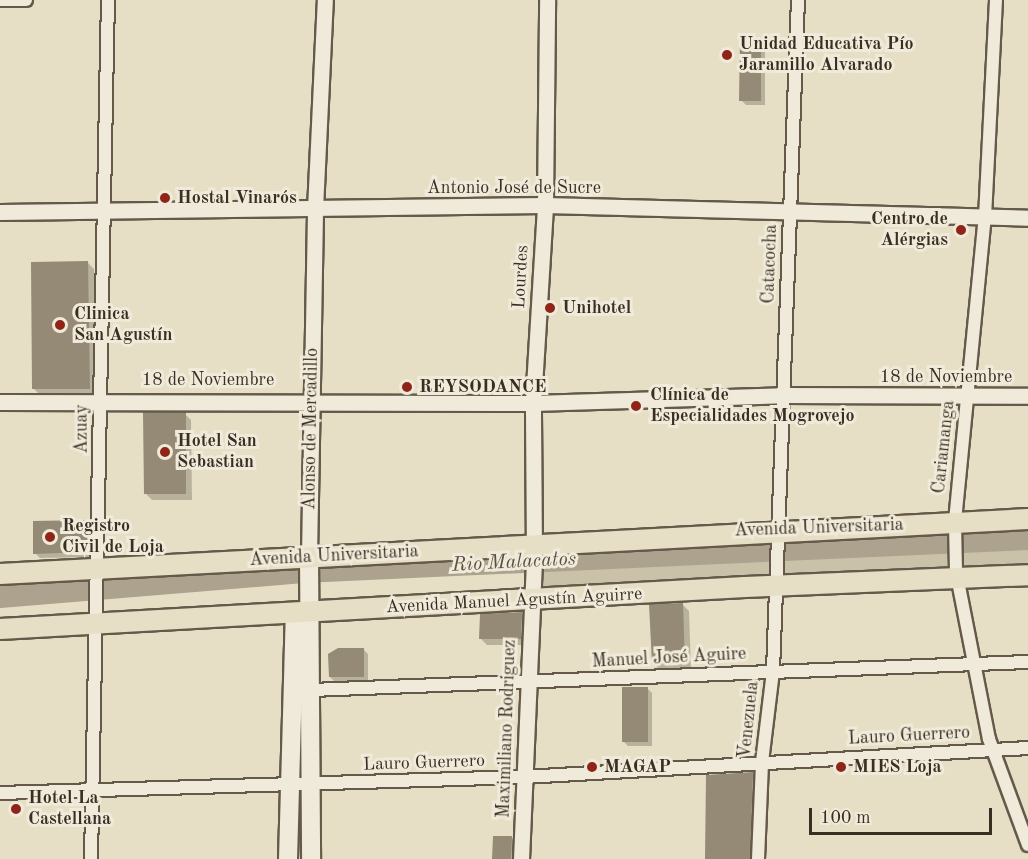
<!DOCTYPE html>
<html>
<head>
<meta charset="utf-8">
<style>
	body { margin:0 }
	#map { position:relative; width:1028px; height:859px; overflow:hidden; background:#e7dfc5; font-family:"Old Standard TT",serif }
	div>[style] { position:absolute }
	.green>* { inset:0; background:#cac1a9 }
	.shadow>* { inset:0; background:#0003 }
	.river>* { height:22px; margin:-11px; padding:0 11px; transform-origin:11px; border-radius:11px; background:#aca28d }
	.building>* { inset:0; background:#948a76 }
	.roads { filter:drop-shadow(2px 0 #655a4a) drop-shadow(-2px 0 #655a4a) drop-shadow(0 2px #655a4a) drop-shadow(0 -2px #655a4a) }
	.minor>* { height:12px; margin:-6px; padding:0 6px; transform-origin:6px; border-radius:6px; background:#efead9 }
	.tertiary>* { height:15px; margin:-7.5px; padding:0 7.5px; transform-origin:7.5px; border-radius:7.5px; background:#efead9 }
	.secondary>* { height:18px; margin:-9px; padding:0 9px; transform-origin:9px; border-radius:9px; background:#efead9 }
	.primary>* { height:20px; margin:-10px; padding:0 10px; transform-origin:10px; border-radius:10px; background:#e7dfc5 }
	.dots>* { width:16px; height:16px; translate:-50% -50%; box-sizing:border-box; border:3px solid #efead9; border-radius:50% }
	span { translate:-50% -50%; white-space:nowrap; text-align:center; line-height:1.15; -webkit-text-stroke:6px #efead9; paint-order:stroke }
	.poi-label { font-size:18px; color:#3a2d21; font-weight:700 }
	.left { translate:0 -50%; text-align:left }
	.right { translate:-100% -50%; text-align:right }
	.street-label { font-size:18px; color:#3a2d21 }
	.water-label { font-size:20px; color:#5c5041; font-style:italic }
	.scale { position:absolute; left:809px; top:808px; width:183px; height:27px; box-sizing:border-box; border:3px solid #3a2d21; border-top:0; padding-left:8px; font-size:18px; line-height:21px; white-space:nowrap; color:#3a2d21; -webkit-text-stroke:4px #efead9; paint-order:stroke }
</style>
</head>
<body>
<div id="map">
	<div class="green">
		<i style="clip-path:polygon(1028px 519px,1028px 575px,532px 602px,534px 544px)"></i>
	</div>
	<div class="shadow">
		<i style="clip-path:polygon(760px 38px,765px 43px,765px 105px,746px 105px,741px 100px)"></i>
		<i style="clip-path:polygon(88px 263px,94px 269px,96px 394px,40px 395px,34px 389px)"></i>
		<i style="clip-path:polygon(185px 414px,191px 420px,192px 500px,152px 500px,146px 494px)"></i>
		<i style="clip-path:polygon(89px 521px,94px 526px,93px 557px,40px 558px,35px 553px)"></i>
		<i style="clip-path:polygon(682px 604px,689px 611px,691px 669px,660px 670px,653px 663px)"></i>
		<i style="clip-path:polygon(521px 613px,528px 620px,527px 645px,487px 645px,480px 638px)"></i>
		<i style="clip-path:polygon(363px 649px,368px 654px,368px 681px,335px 682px,330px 677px)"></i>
		<i style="clip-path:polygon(648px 689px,652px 693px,652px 746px,628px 746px,623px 741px)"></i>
		<i style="clip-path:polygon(753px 774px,759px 780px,757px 859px,706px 859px)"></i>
		<i style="clip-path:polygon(512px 838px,516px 843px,517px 859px,494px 859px)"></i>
	</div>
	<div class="river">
		<i style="left:0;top:597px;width:304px;rotate:-4.7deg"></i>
		<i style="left:303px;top:572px;width:726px;rotate:-2.61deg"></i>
	</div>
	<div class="building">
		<i style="clip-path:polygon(740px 37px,761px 37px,761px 101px,739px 101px)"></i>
		<i style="clip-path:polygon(88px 261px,90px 389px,32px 389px,31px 262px)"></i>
		<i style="clip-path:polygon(143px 412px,186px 412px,186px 494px,144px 494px)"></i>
		<i style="clip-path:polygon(89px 520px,89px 552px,33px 554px,33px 521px)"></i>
		<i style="clip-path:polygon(683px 603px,685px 663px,652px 664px,649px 604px)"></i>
		<i style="clip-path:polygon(522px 612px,521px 639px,479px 639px,480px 614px)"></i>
		<i style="clip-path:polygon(338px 648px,364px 648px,364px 677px,329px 677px,328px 654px)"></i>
		<i style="clip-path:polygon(622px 687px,648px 687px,648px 742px,622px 742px)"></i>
		<i style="clip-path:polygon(753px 772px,750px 859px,705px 859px,706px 775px)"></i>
		<i style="clip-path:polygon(493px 836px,512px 836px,511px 859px,492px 859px)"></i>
	</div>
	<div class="roads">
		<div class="minor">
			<i style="left:0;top:0;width:26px"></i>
			<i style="left:996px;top:0;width:215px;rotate:92.9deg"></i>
			<i style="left:985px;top:215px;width:309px;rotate:95.6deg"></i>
			<i style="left:955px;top:523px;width:48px;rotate:88.8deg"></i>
			<i style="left:956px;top:571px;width:171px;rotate:78.9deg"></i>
			<i style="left:989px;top:739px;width:113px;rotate:69.8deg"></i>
			<i style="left:311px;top:690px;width:718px;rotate:-2.24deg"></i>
			<i style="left:0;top:793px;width:524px;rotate:-1.75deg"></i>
			<i style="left:524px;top:777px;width:505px;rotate:-3.29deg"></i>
			<i style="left:91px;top:859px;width:859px;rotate:-88.87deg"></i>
			<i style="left:758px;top:859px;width:97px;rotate:-87.6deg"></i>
			<i style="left:762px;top:762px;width:92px;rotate:-83.1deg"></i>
			<i style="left:773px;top:671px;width:671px;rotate:-87.87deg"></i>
		</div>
		<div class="tertiary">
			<i style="left:0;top:212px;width:545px;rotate:-0.74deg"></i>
			<i style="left:545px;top:205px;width:483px;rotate:1.5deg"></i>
			<i style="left:0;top:402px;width:533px;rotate:0.11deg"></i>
			<i style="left:533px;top:403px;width:250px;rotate:-1.8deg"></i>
			<i style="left:783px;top:395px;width:245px;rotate:0.2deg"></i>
			<i style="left:309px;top:556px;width:347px;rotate:-89deg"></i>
			<i style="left:315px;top:209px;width:209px;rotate:-87.3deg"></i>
			<i style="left:521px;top:859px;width:303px;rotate:-87.5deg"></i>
			<i style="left:534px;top:556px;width:153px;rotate:-90.4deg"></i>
			<i style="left:533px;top:403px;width:198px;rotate:-86.5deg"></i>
			<i style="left:545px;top:205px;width:205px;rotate:-89.4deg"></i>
		</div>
		<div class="secondary">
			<i style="left:309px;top:556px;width:303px;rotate:89.6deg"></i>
			<i style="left:288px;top:859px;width:246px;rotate:-88.4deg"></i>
		</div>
		<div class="primary">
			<i style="left:0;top:574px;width:1029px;rotate:-3.06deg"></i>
			<i style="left:0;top:629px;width:746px;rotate:-3.23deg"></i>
			<i style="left:745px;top:587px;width:283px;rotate:-2.4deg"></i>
		</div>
	</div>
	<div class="dots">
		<i style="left:727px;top:55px;background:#8f2418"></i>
		<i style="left:165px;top:198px;background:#8f2418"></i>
		<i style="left:961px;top:230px;background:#8f2418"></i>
		<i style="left:550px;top:308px;background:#8f2418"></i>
		<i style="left:60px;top:325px;background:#8f2418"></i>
		<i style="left:407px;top:387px;background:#8f2418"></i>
		<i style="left:636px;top:406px;background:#8f2418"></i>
		<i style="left:165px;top:452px;background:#8f2418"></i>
		<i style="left:50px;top:537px;background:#8f2418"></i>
		<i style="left:592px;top:767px;background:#8f2418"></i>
		<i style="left:841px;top:767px;background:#8f2418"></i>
		<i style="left:16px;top:809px;background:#8f2418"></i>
	</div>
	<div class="poi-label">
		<span class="left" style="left:739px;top:55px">Unidad Educativa Pío<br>Jaramillo Alvarado</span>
		<span class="left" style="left:177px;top:198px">Hostal Vinarós</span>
		<span class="right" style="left:948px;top:230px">Centro de<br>Alérgias</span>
		<span class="left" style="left:562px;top:308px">Unihotel</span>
		<span class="left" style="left:74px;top:325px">Clinica<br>San Agustín</span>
		<span class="left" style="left:419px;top:387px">REYSODANCE</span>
		<span class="left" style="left:650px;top:406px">Clínica de<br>Especialidades Mogrovejo</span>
		<span class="left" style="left:177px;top:452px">Hotel San<br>Sebastian</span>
		<span class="left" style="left:62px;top:537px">Registro<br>Civil de Loja</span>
		<span class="left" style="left:604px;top:767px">MAGAP</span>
		<span class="left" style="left:853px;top:767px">MIES Loja</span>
		<span class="left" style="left:28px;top:809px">Hotel La<br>Castellana</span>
	</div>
	<div class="street-label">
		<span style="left:514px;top:188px">Antonio José de Sucre</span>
		<span style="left:770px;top:264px;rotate:-88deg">Catacocha</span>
		<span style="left:521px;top:277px;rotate:-87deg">Lourdes</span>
		<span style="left:946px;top:377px">18 de Noviembre</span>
		<span style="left:208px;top:380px">18 de Noviembre</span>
		<span style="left:82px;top:429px;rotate:-90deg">Azuay</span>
		<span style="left:311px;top:429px;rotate:-89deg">Alonso de Mercadillo</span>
		<span style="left:944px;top:447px;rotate:-84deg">Cariamanga</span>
		<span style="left:819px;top:528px;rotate:-2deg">Avenida Universitaria</span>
		<span style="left:334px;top:556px;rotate:-3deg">Avenida Universitaria</span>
		<span style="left:514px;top:601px;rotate:-3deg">Avenida Manuel Agustín Aguirre</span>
		<span style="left:669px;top:658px;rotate:-3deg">Manuel José Aguire</span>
		<span style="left:749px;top:720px;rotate:-84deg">Venezuela</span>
		<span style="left:507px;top:729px;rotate:-88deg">Maximiliano Rodriguez</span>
		<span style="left:909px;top:736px;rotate:-3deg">Lauro Guerrero</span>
		<span style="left:424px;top:763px;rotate:-2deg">Lauro Guerrero</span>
	</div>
	<div class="water-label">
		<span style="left:514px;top:563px;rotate:-3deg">Rio Malacatos</span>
	</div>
	<div class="scale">100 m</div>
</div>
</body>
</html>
